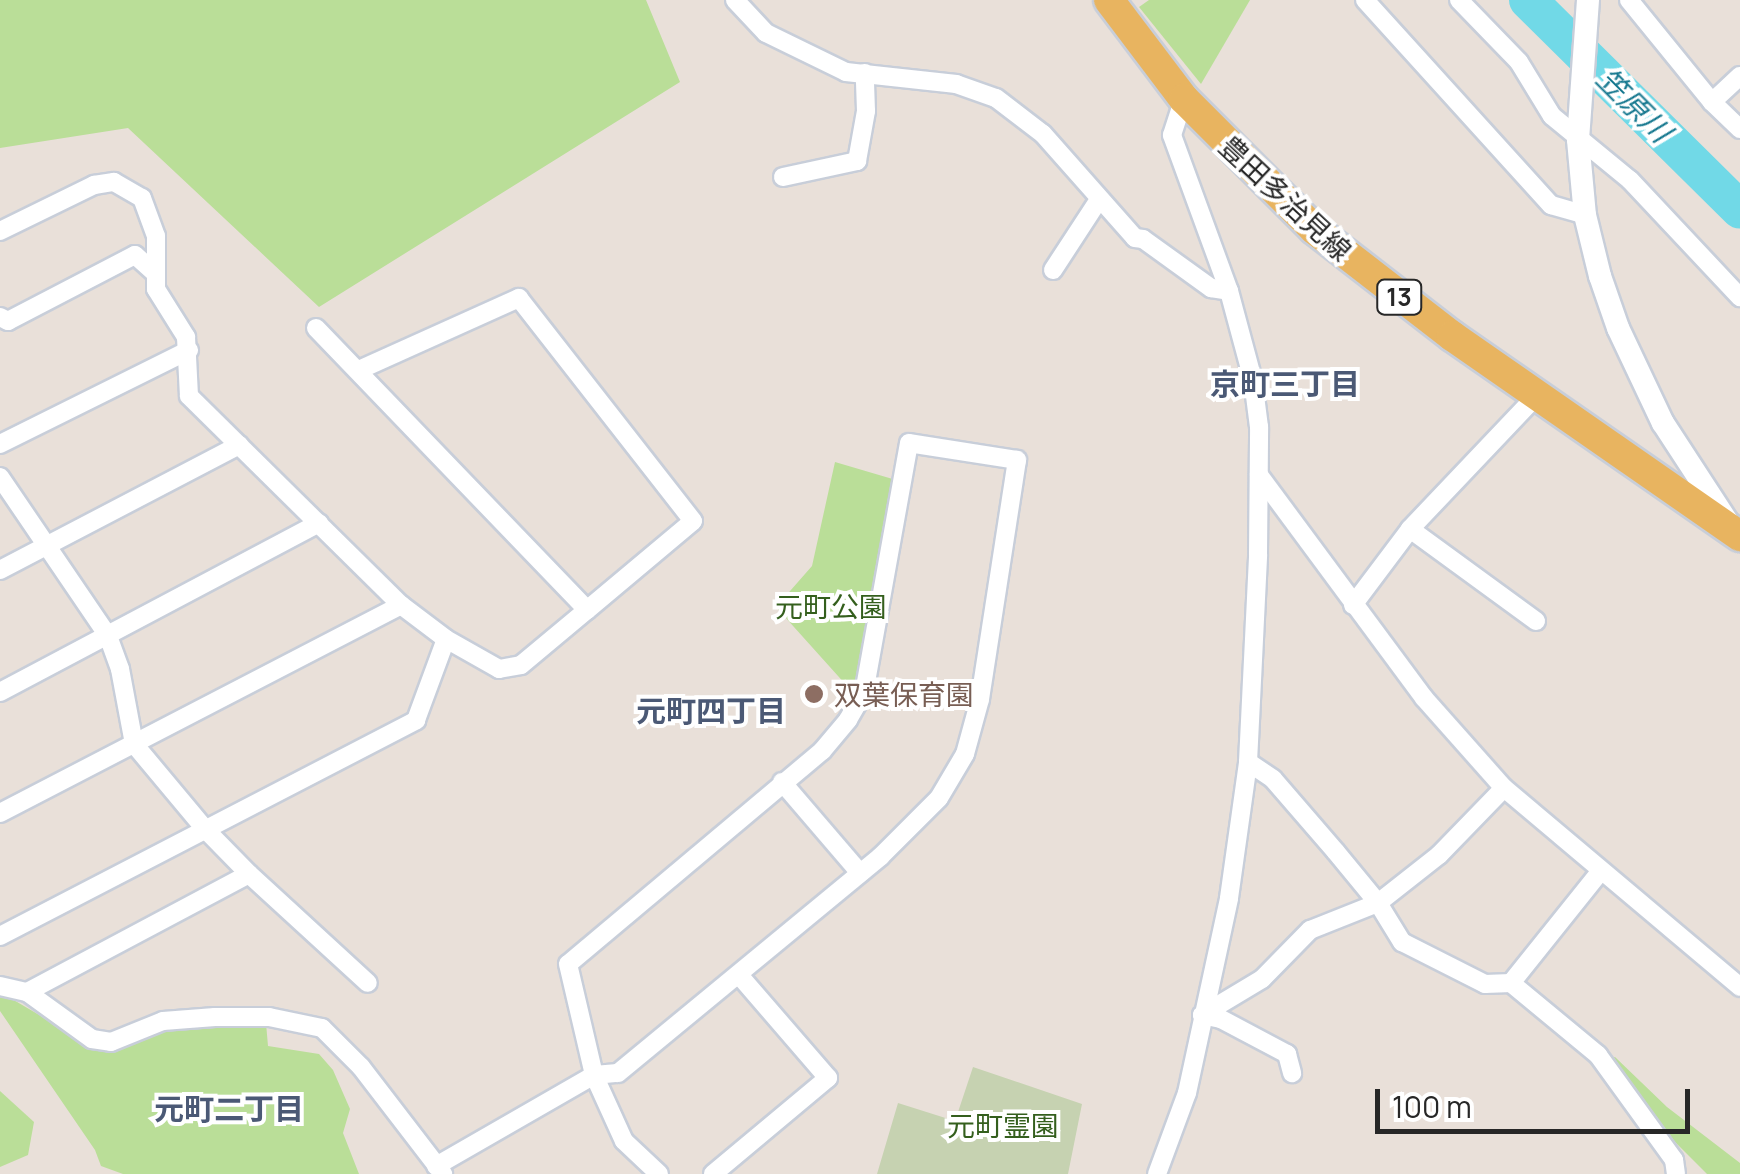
<!DOCTYPE html>
<html>
<head>
<meta charset="utf-8">
<style>
	body { margin:0 }
	#map { position:relative; width:1740px; height:1174px; overflow:hidden; background:#e9e0d9; font-family:Manrope,"Noto Sans JP",sans-serif }
	div>[style] { position:absolute }
	.green>* { inset:0; background:#bade98 }
	.cemetery>* { inset:0; background:#c6d2b1 }
	.river>* { height:38px; margin:-19px; padding:0 19px; transform-origin:19px; border-radius:19px; background:#71d9e7 }
	.roads { filter:drop-shadow(2px 0 #c8ced9) drop-shadow(-2px 0 #c8ced9) drop-shadow(0 2px #c8ced9) drop-shadow(0 -2px #c8ced9) }
	.minor>* { height:18px; margin:-9px; padding:0 9px; transform-origin:9px; border-radius:9px; background:#fff }
	.tertiary>* { height:22px; margin:-11px; padding:0 11px; transform-origin:11px; border-radius:11px; background:#fff }
	.primary>* { height:30px; margin:-15px; padding:0 15px; transform-origin:15px; border-radius:15px; background:#e8b460 }
	.dots>* { width:28px; height:28px; translate:-50% -50%; box-sizing:border-box; border:5px solid #fff; border-radius:50% }
	span { translate:-50% -50%; white-space:nowrap; text-align:center; line-height:1.15; -webkit-text-stroke:8px #fff; paint-order:stroke }
	.shield-label span { padding:2px 8px; background:#fff; border:2px solid; border-radius:8px; -webkit-text-stroke-width:0 }
	.shield-label { font-size:25px; color:#272727; font-weight:700 }
	.street-label { font-size:28px; color:#272727 }
	.park-label { font-size:28px; color:#345f1d }
	.education-label { font-size:28px; color:#785e54 }
	.left { translate:0 -50%; text-align:left }
	.water-label { font-size:30px; color:#14778e; font-style:italic }
	.neighbourhood-label { font-size:30px; color:#4b5975; font-weight:700 }
	.scale { position:absolute; left:1375px; top:1089px; width:315px; height:45px; box-sizing:border-box; border:5px solid #272727; border-top:0; padding-left:12px; font-size:30px; line-height:35px; white-space:nowrap; color:#272727; -webkit-text-stroke:8px #fff; paint-order:stroke }
</style>
</head>
<body>
<div id="map">
	<div class="green">
		<i style="clip-path:polygon(0 0,646px 0,680px 82px,319px 307px,128px 128px,0 148px)"></i>
		<i style="clip-path:polygon(1149px 0,1250px 0,1201px 84px,1139px 7px)"></i>
		<i style="clip-path:polygon(835px 462px,896px 480px,856px 696px,776px 607px,812px 566px)"></i>
		<i style="clip-path:polygon(0 992px,82px 1040px,166px 1026px,266px 1023px,268px 1046px,319px 1054px,333px 1070px,350px 1109px,343px 1133px,359px 1174px,123px 1174px,101px 1166px,95px 1150px,0 1011px)"></i>
		<i style="clip-path:polygon(1615px 1057px,1667px 1107px,1740px 1163px,1740px 1174px,1707px 1174px,1667px 1134px,1610px 1059px)"></i>
		<i style="clip-path:polygon(0 1091px,34px 1122px,28px 1155px,0 1167px)"></i>
	</div>
	<div class="cemetery">
		<i style="clip-path:polygon(973px 1067px,1082px 1104px,1068px 1174px,877px 1174px,898px 1103px,955px 1121px)"></i>
	</div>
	<div class="river">
		<i style="left:1528px;top:0;width:298px;rotate:44.7deg"></i>
	</div>
	<div class="roads">
		<div class="minor">
			<i style="left:735px;top:0;width:45px;rotate:46.8deg"></i>
			<i style="left:766px;top:33px;width:89px;rotate:26deg"></i>
			<i style="left:846px;top:72px;width:111px;rotate:6.2deg"></i>
			<i style="left:956px;top:84px;width:42px;rotate:19.3deg"></i>
			<i style="left:996px;top:98px;width:59px;rotate:37.5deg"></i>
			<i style="left:1043px;top:134px;width:139px;rotate:48.5deg"></i>
			<i style="left:1135px;top:238px;width:8px;rotate:7deg"></i>
			<i style="left:1143px;top:239px;width:84px;rotate:35.8deg"></i>
			<i style="left:1211px;top:288px;width:18px;rotate:9deg"></i>
			<i style="left:1365px;top:0;width:277px;rotate:47.8deg"></i>
			<i style="left:1551px;top:205px;width:35px;rotate:16deg"></i>
			<i style="left:1459px;top:0;width:86px;rotate:45.9deg"></i>
			<i style="left:1519px;top:62px;width:63px;rotate:58.6deg"></i>
			<i style="left:1552px;top:116px;width:101px;rotate:39.4deg"></i>
			<i style="left:1630px;top:180px;width:161px;rotate:46.8deg"></i>
			<i style="left:1629px;top:0;width:132px;rotate:50.9deg"></i>
			<i style="left:1712px;top:102px;width:39px;rotate:44deg"></i>
			<i style="left:1712px;top:102px;width:38px;rotate:-43deg"></i>
			<i style="left:783px;top:177px;width:76px;rotate:-12.2deg"></i>
			<i style="left:857px;top:161px;width:51px;rotate:-79.8deg"></i>
			<i style="left:866px;top:111px;width:38px;rotate:-92deg"></i>
			<i style="left:0;top:231px;width:105px;rotate:-26.1deg"></i>
			<i style="left:94px;top:185px;width:20px;rotate:-9deg"></i>
			<i style="left:114px;top:182px;width:32px;rotate:30deg"></i>
			<i style="left:142px;top:198px;width:40px;rotate:69.8deg"></i>
			<i style="left:156px;top:236px;width:53px;rotate:90deg"></i>
			<i style="left:156px;top:289px;width:57px;rotate:58deg"></i>
			<i style="left:186px;top:337px;width:59px;rotate:87.1deg"></i>
			<i style="left:189px;top:396px;width:298px;rotate:44.6deg"></i>
			<i style="left:401px;top:605px;width:56px;rotate:37.1deg"></i>
			<i style="left:446px;top:639px;width:61px;rotate:29.5deg"></i>
			<i style="left:499px;top:669px;width:22px;rotate:-10deg"></i>
			<i style="left:521px;top:665px;width:86px;rotate:-39.8deg"></i>
			<i style="left:1053px;top:270px;width:82px;rotate:-56.9deg"></i>
			<i style="left:0;top:317px;width:9px;rotate:27deg"></i>
			<i style="left:8px;top:321px;width:143px;rotate:-27.5deg"></i>
			<i style="left:135px;top:255px;width:27px;rotate:42deg"></i>
			<i style="left:316px;top:328px;width:391px;rotate:46.1deg"></i>
			<i style="left:587px;top:610px;width:138px;rotate:-40deg"></i>
			<i style="left:693px;top:521px;width:283px;rotate:-128deg"></i>
			<i style="left:519px;top:298px;width:175px;rotate:155.8deg"></i>
			<i style="left:0;top:444px;width:211px;rotate:-26.4deg"></i>
			<i style="left:1259px;top:475px;width:277px;rotate:53.5deg"></i>
			<i style="left:1424px;top:698px;width:120px;rotate:48.4deg"></i>
			<i style="left:1504px;top:788px;width:309px;rotate:40.1deg"></i>
			<i style="left:0;top:477px;width:192px;rotate:55.8deg"></i>
			<i style="left:108px;top:636px;width:35px;rotate:70deg"></i>
			<i style="left:120px;top:669px;width:76px;rotate:79.4deg"></i>
			<i style="left:134px;top:744px;width:111px;rotate:50.1deg"></i>
			<i style="left:205px;top:829px;width:63px;rotate:45.6deg"></i>
			<i style="left:249px;top:874px;width:251px;rotate:152deg"></i>
			<i style="left:1410px;top:529px;width:156px;rotate:36.1deg"></i>
			<i style="left:0;top:570px;width:270px;rotate:-27.6deg"></i>
			<i style="left:1353px;top:605px;width:95px;rotate:-53.1deg"></i>
			<i style="left:1410px;top:529px;width:183px;rotate:-46.5deg"></i>
			<i style="left:0;top:692px;width:361px;rotate:-27.9deg"></i>
			<i style="left:1248px;top:762px;width:30px;rotate:34deg"></i>
			<i style="left:1273px;top:779px;width:96px;rotate:49.2deg"></i>
			<i style="left:1336px;top:852px;width:66px;rotate:50.5deg"></i>
			<i style="left:1378px;top:903px;width:46px;rotate:58.4deg"></i>
			<i style="left:1402px;top:942px;width:93px;rotate:26.8deg"></i>
			<i style="left:1485px;top:984px;width:26px;rotate:-2deg"></i>
			<i style="left:1511px;top:983px;width:113px;rotate:39.6deg"></i>
			<i style="left:1598px;top:1055px;width:130px;rotate:54.1deg"></i>
			<i style="left:1674px;top:1160px;width:14px;rotate:82deg"></i>
			<i style="left:782px;top:782px;width:120px;rotate:49.4deg"></i>
			<i style="left:0;top:813px;width:452px;rotate:-27.4deg"></i>
			<i style="left:249px;top:874px;width:161px;rotate:42.5deg"></i>
			<i style="left:0;top:936px;width:469px;rotate:-27.4deg"></i>
			<i style="left:416px;top:720px;width:86px;rotate:-69.7deg"></i>
			<i style="left:1511px;top:983px;width:142px;rotate:-51.3deg"></i>
			<i style="left:0;top:986px;width:28px;rotate:13deg"></i>
			<i style="left:27px;top:992px;width:80px;rotate:35.9deg"></i>
			<i style="left:92px;top:1039px;width:19px;rotate:9deg"></i>
			<i style="left:111px;top:1042px;width:56px;rotate:-22deg"></i>
			<i style="left:163px;top:1021px;width:52px;rotate:-4.4deg"></i>
			<i style="left:215px;top:1017px;width:54px"></i>
			<i style="left:269px;top:1017px;width:54px;rotate:11.7deg"></i>
			<i style="left:322px;top:1028px;width:55px;rotate:45deg"></i>
			<i style="left:361px;top:1067px;width:135px;rotate:52.5deg"></i>
			<i style="left:1202px;top:1015px;width:70px;rotate:-31deg"></i>
			<i style="left:1262px;top:979px;width:69px;rotate:-45.6deg"></i>
			<i style="left:1310px;top:930px;width:73px;rotate:-21.7deg"></i>
			<i style="left:1378px;top:903px;width:78px;rotate:-38.2deg"></i>
			<i style="left:1439px;top:855px;width:93px;rotate:-45.9deg"></i>
			<i style="left:1202px;top:1015px;width:19px;rotate:12deg"></i>
			<i style="left:1221px;top:1019px;width:75px;rotate:27.9deg"></i>
			<i style="left:1287px;top:1054px;width:20px;rotate:75deg"></i>
			<i style="left:436px;top:1166px;width:182px;rotate:-29.9deg"></i>
			<i style="left:594px;top:1075px;width:24px;rotate:-5deg"></i>
			<i style="left:618px;top:1073px;width:340px;rotate:-39.5deg"></i>
			<i style="left:880px;top:857px;width:83px;rotate:-45deg"></i>
			<i style="left:939px;top:798px;width:51px;rotate:-59.4deg"></i>
			<i style="left:965px;top:754px;width:57px;rotate:-74.7deg"></i>
			<i style="left:980px;top:699px;width:242px;rotate:-81.2deg"></i>
			<i style="left:1017px;top:460px;width:109px;rotate:-171.1deg"></i>
			<i style="left:909px;top:443px;width:253px;rotate:100.2deg"></i>
			<i style="left:864px;top:692px;width:32px;rotate:120deg"></i>
			<i style="left:848px;top:720px;width:40px;rotate:130deg"></i>
			<i style="left:822px;top:751px;width:331px;rotate:140deg"></i>
			<i style="left:568px;top:964px;width:114px;rotate:76.8deg"></i>
			<i style="left:594px;top:1075px;width:72px;rotate:65.6deg"></i>
			<i style="left:624px;top:1141px;width:48px;rotate:43.3deg"></i>
			<i style="left:713px;top:1174px;width:150px;rotate:-39.9deg"></i>
			<i style="left:828px;top:1078px;width:135px;rotate:-130.8deg"></i>
			<i style="left:1157px;top:1174px;width:86px;rotate:-69.7deg"></i>
			<i style="left:1187px;top:1093px;width:199px;rotate:-77.8deg"></i>
			<i style="left:1229px;top:898px;width:137px;rotate:-82deg"></i>
			<i style="left:1248px;top:762px;width:208px;rotate:-87.2deg"></i>
			<i style="left:1258px;top:554px;width:127px;rotate:-89.5deg"></i>
			<i style="left:1259px;top:427px;width:47px;rotate:-97.3deg"></i>
			<i style="left:1253px;top:380px;width:92px;rotate:-105.1deg"></i>
			<i style="left:1229px;top:291px;width:166px;rotate:-110.1deg"></i>
			<i style="left:1172px;top:135px;width:38px;rotate:-72deg"></i>
		</div>
		<div class="tertiary">
			<i style="left:1588px;top:0;width:140px;rotate:94.1deg"></i>
			<i style="left:1578px;top:140px;width:75px;rotate:84.7deg"></i>
			<i style="left:1585px;top:215px;width:63px;rotate:76.2deg"></i>
			<i style="left:1600px;top:276px;width:55px;rotate:70.9deg"></i>
			<i style="left:1618px;top:328px;width:105px;rotate:64.7deg"></i>
			<i style="left:1663px;top:423px;width:117px;rotate:56.9deg"></i>
		</div>
		<div class="primary">
			<i style="left:1109px;top:0;width:124px;rotate:52.9deg"></i>
			<i style="left:1184px;top:99px;width:184px;rotate:45deg"></i>
			<i style="left:1314px;top:229px;width:175px;rotate:37.8deg"></i>
			<i style="left:1452px;top:336px;width:351px;rotate:34.8deg"></i>
		</div>
	</div>
	<div class="dots">
		<i style="left:814px;top:694px;background:#8d6e63"></i>
	</div>
	<div class="shield-label">
		<span style="left:1399px;top:297px">13</span>
	</div>
	<div class="street-label">
		<span style="left:1286px;top:198px;rotate:43deg">豊田多治見線</span>
	</div>
	<div class="park-label">
		<span style="left:831px;top:606px">元町公園</span>
		<span style="left:1003px;top:1125px">元町霊園</span>
	</div>
	<div class="education-label">
		<span class="left" style="left:834px;top:694px">双葉保育園</span>
	</div>
	<div class="water-label">
		<span style="left:1634px;top:105px;rotate:45deg">笠原川</span>
	</div>
	<div class="neighbourhood-label">
		<span style="left:1285px;top:384px">京町三丁目</span>
		<span style="left:711px;top:711px">元町四丁目</span>
		<span style="left:229px;top:1109px">元町二丁目</span>
	</div>
	<div class="scale">100 m</div>
</div>
</body>
</html>
